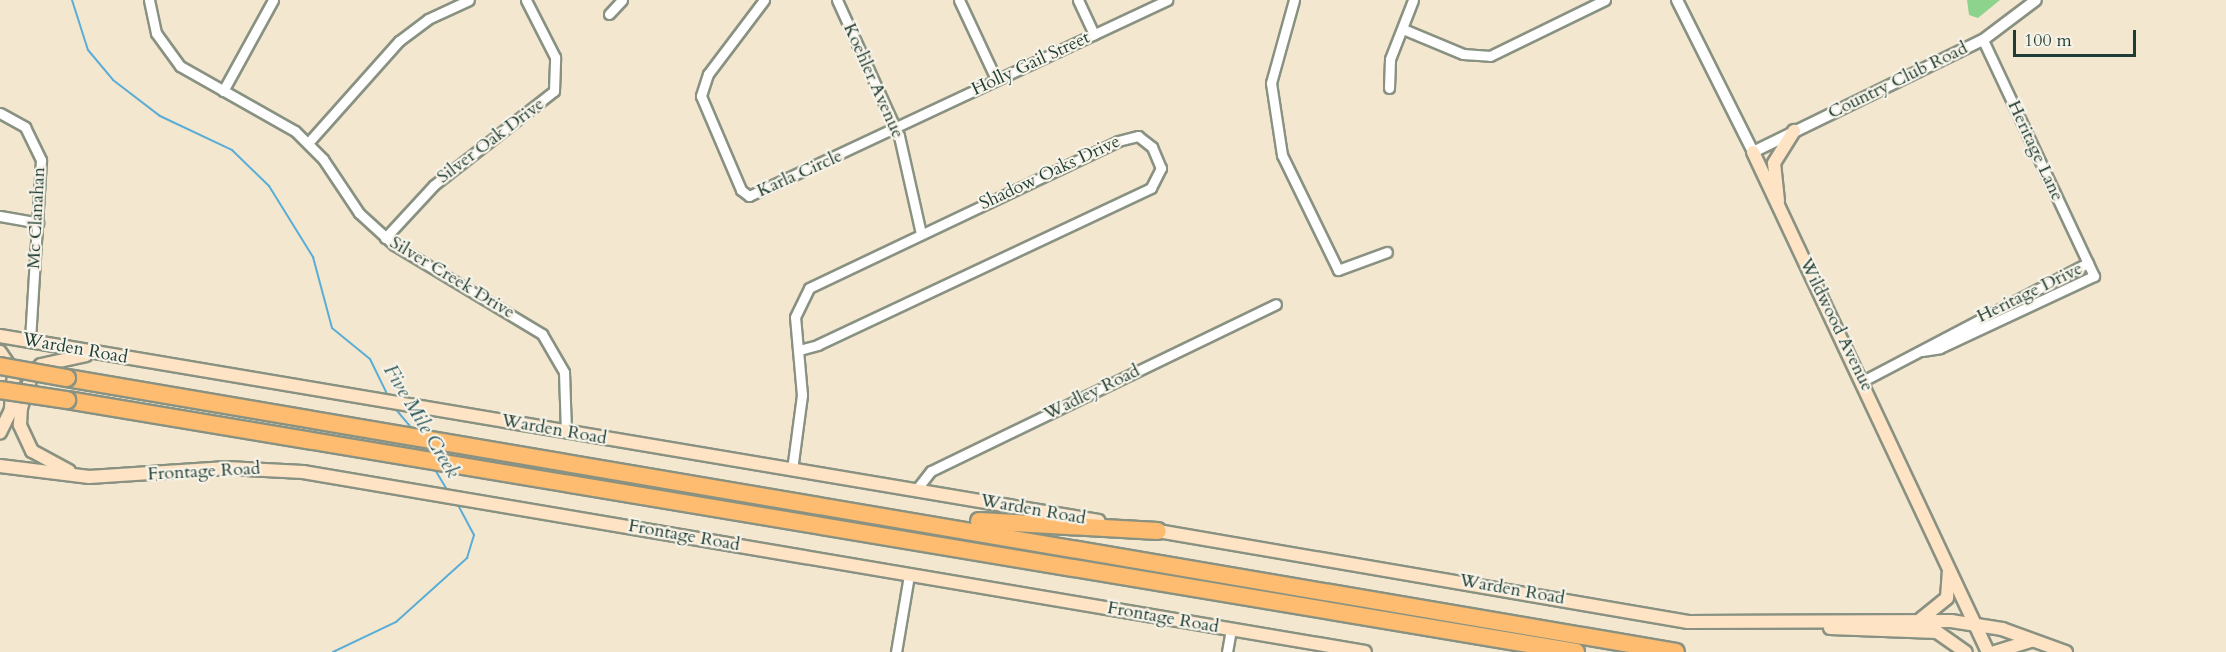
<!DOCTYPE html>
<html>
<head>
<meta charset="utf-8">
<style>
	body { margin:0 }
	#map { position:relative; width:2226px; height:652px; overflow:hidden; background:#f3e7d0; font-family:Cardo,serif }
	div>[style] { position:absolute }
	.green>* { inset:0; background:#8ed38d }
	.stream>* { height:2px; margin:-1px; padding:0 1px; transform-origin:1px; border-radius:1px; background:#5aadd6 }
	.roads { filter:drop-shadow(2px 0 #899282) drop-shadow(-2px 0 #899282) drop-shadow(0 2px #899282) drop-shadow(0 -2px #899282) }
	.minor>* { height:9px; margin:-4.5px; padding:0 4.5px; transform-origin:4.5px; border-radius:4.5px; background:#fff }
	.tertiary>* { height:10px; margin:-5px; padding:0 5px; transform-origin:5px; border-radius:5px; background:#fff }
	.secondary>* { height:12px; margin:-6px; padding:0 6px; transform-origin:6px; border-radius:6px; background:#fee4c5 }
	.motorway>* { height:16px; margin:-8px; padding:0 8px; transform-origin:8px; border-radius:8px; background:#fdbc6f }
	.bridges { filter:drop-shadow(2px 0 #899282) drop-shadow(-2px 0 #899282) drop-shadow(0 2px #899282) drop-shadow(0 -2px #899282) }
	.motorway-bridge>* { height:16px; margin:-8px; padding:0 8px; transform-origin:8px; border-radius:8px; background:#fdbc6f }
	span { translate:-50% -50%; white-space:nowrap; text-align:center; line-height:1.15; -webkit-text-stroke:4.5px #f7f3e8; paint-order:stroke }
	.street-label { font-size:18px; color:#1f3d34 }
	.water-label { font-size:20px; color:#2e595c; font-style:italic }
	.scale { position:absolute; left:2013px; top:30px; width:123px; height:27px; box-sizing:border-box; border:3px solid #1f3d34; border-top:0; padding-left:8px; font-size:18px; line-height:21px; white-space:nowrap; color:#1f3d34; -webkit-text-stroke:4px #f7f3e8; paint-order:stroke }
</style>
</head>
<body>
<div id="map">
	<div class="green">
		<i style="clip-path:polygon(1967px 0,2000px 0,1978px 18px,1969px 15px)"></i>
	</div>
	<div class="stream">
		<i style="left:72px;top:0;width:52px;rotate:72.3deg"></i>
		<i style="left:88px;top:50px;width:39px;rotate:50deg"></i>
		<i style="left:113px;top:80px;width:59px;rotate:37.5deg"></i>
		<i style="left:160px;top:116px;width:80px;rotate:25.3deg"></i>
		<i style="left:232px;top:150px;width:52px;rotate:44.2deg"></i>
		<i style="left:269px;top:186px;width:84px;rotate:58.2deg"></i>
		<i style="left:313px;top:257px;width:73px;rotate:75deg"></i>
		<i style="left:332px;top:328px;width:49px;rotate:39.2deg"></i>
		<i style="left:370px;top:359px;width:43px;rotate:64deg"></i>
		<i style="left:393px;top:406px;width:30px;rotate:50deg"></i>
		<i style="left:434px;top:468px;width:27px;rotate:59deg"></i>
		<i style="left:333px;top:652px;width:70px;rotate:-25.5deg"></i>
		<i style="left:396px;top:622px;width:96px;rotate:-42deg"></i>
		<i style="left:467px;top:558px;width:24px;rotate:-73deg"></i>
		<i style="left:474px;top:535px;width:36px;rotate:-118deg"></i>
	</div>
	<div class="roads">
		<div class="minor">
			<i style="left:149px;top:0;width:34px;rotate:78deg"></i>
			<i style="left:156px;top:33px;width:41px;rotate:54deg"></i>
			<i style="left:180px;top:66px;width:132px;rotate:29.5deg"></i>
			<i style="left:295px;top:131px;width:40px;rotate:45deg"></i>
			<i style="left:323px;top:159px;width:65px;rotate:56.3deg"></i>
			<i style="left:359px;top:213px;width:47px;rotate:42.4deg"></i>
			<i style="left:394px;top:245px;width:173px;rotate:31deg"></i>
			<i style="left:542px;top:334px;width:44px;rotate:59.9deg"></i>
			<i style="left:564px;top:372px;width:60px;rotate:88.1deg"></i>
			<i style="left:764px;top:0;width:93px;rotate:127.1deg"></i>
			<i style="left:708px;top:74px;width:23px;rotate:108deg"></i>
			<i style="left:701px;top:96px;width:102px;rotate:66.9deg"></i>
			<i style="left:741px;top:190px;width:10px;rotate:37deg"></i>
			<i style="left:749px;top:196px;width:462px;rotate:-25.1deg"></i>
			<i style="left:837px;top:0;width:149px;rotate:65.5deg"></i>
			<i style="left:899px;top:136px;width:100px;rotate:77.3deg"></i>
			<i style="left:959px;top:0;width:87px;rotate:64.9deg"></i>
			<i style="left:1078px;top:0;width:38px;rotate:65deg"></i>
			<i style="left:1294px;top:0;width:86px;rotate:105.5deg"></i>
			<i style="left:1271px;top:83px;width:73px;rotate:81.3deg"></i>
			<i style="left:1282px;top:155px;width:128px;rotate:64deg"></i>
			<i style="left:1338px;top:270px;width:52px;rotate:-20.2deg"></i>
			<i style="left:609px;top:14px;width:19px;rotate:-47deg"></i>
			<i style="left:1403px;top:29px;width:65px;rotate:22.6deg"></i>
			<i style="left:1463px;top:54px;width:27px;rotate:4deg"></i>
			<i style="left:1490px;top:56px;width:128px;rotate:-26deg"></i>
			<i style="left:1389px;top:88px;width:29px;rotate:-88deg"></i>
			<i style="left:1390px;top:59px;width:63px;rotate:-68.7deg"></i>
			<i style="left:223px;top:91px;width:104px;rotate:-61.2deg"></i>
			<i style="left:0;top:113px;width:29px;rotate:29deg"></i>
			<i style="left:25px;top:127px;width:37px;rotate:64deg"></i>
			<i style="left:41px;top:160px;width:181px;rotate:93.5deg"></i>
			<i style="left:308px;top:143px;width:137px;rotate:-48.3deg"></i>
			<i style="left:399px;top:41px;width:36px;rotate:-37deg"></i>
			<i style="left:428px;top:19px;width:45px;rotate:-24.9deg"></i>
			<i style="left:0;top:216px;width:39px;rotate:10deg"></i>
			<i style="left:385px;top:238px;width:72px;rotate:-47.2deg"></i>
			<i style="left:434px;top:185px;width:152px;rotate:-38.1deg"></i>
			<i style="left:554px;top:91px;width:34px;rotate:-88deg"></i>
			<i style="left:555px;top:57px;width:64px;rotate:-117deg"></i>
			<i style="left:1922px;top:351px;width:18px;rotate:-9deg"></i>
			<i style="left:1940px;top:348px;width:170px;rotate:-25.1deg"></i>
			<i style="left:2094px;top:276px;width:261px;rotate:-115.2deg"></i>
			<i style="left:1863px;top:381px;width:254px;rotate:-27.7deg"></i>
			<i style="left:792px;top:470px;width:76px;rotate:-82.4deg"></i>
			<i style="left:802px;top:395px;width:78px;rotate:-95.1deg"></i>
			<i style="left:795px;top:317px;width:32px;rotate:-64deg"></i>
			<i style="left:809px;top:288px;width:342px;rotate:-25.4deg"></i>
			<i style="left:1118px;top:141px;width:21px;rotate:-14deg"></i>
			<i style="left:1138px;top:136px;width:18px;rotate:38deg"></i>
			<i style="left:1152px;top:147px;width:23px;rotate:67deg"></i>
			<i style="left:1161px;top:168px;width:22px;rotate:117deg"></i>
			<i style="left:1151px;top:188px;width:368px;rotate:154.8deg"></i>
			<i style="left:818px;top:345px;width:20px;rotate:165deg"></i>
			<i style="left:916px;top:490px;width:24px;rotate:-52deg"></i>
			<i style="left:931px;top:471px;width:383px;rotate:-25.8deg"></i>
			<i style="left:896px;top:652px;width:78px;rotate:-80.4deg"></i>
			<i style="left:1227px;top:652px;width:23px;rotate:-80deg"></i>
		</div>
		<div class="tertiary">
			<i style="left:1677px;top:0;width:170px;rotate:63.4deg"></i>
			<i style="left:1753px;top:152px;width:256px;rotate:-26deg"></i>
			<i style="left:1983px;top:40px;width:66px;rotate:-37deg"></i>
		</div>
		<div class="secondary">
			<i style="left:1753px;top:152px;width:552px;rotate:64.83deg"></i>
			<i style="left:1778px;top:201px;width:38px;rotate:-96deg"></i>
			<i style="left:1774px;top:163px;width:38px;rotate:-58deg"></i>
			<i style="left:0;top:336px;width:1114px;rotate:9.56deg"></i>
			<i style="left:0;top:352px;width:25px;rotate:56deg"></i>
			<i style="left:14px;top:373px;width:37px;rotate:95deg"></i>
			<i style="left:11px;top:410px;width:25px;rotate:116deg"></i>
			<i style="left:0;top:466px;width:90px;rotate:7deg"></i>
			<i style="left:89px;top:477px;width:138px;rotate:-3.7deg"></i>
			<i style="left:227px;top:468px;width:76px;rotate:3deg"></i>
			<i style="left:303px;top:472px;width:1077px;rotate:9.62deg"></i>
			<i style="left:69px;top:471px;width:42px;rotate:-151.6deg"></i>
			<i style="left:32px;top:451px;width:29px;rotate:-115deg"></i>
			<i style="left:20px;top:425px;width:17px;rotate:-87deg"></i>
			<i style="left:21px;top:408px;width:35px;rotate:-72deg"></i>
			<i style="left:32px;top:375px;width:13px;rotate:-48deg"></i>
			<i style="left:41px;top:365px;width:46px;rotate:-12.5deg"></i>
			<i style="left:1152px;top:530px;width:544px;rotate:9.74deg"></i>
			<i style="left:1688px;top:622px;width:263px;rotate:-0.2deg"></i>
			<i style="left:1951px;top:621px;width:52px;rotate:8.9deg"></i>
			<i style="left:2002px;top:629px;width:68px;rotate:19.8deg"></i>
			<i style="left:1921px;top:619px;width:33px;rotate:-39deg"></i>
			<i style="left:1947px;top:598px;width:26px;rotate:-86deg"></i>
			<i style="left:1830px;top:628px;width:107px;rotate:2.1deg"></i>
			<i style="left:1937px;top:632px;width:35px;rotate:35deg"></i>
			<i style="left:1995px;top:652px;width:39px;rotate:-17deg"></i>
		</div>
		<div class="motorway">
			<i style="left:67px;top:378px;width:1632px;rotate:9.66deg"></i>
			<i style="left:67px;top:400px;width:1530px;rotate:9.48deg"></i>
			<i style="left:979px;top:521px;width:179px;rotate:3.2deg"></i>
		</div>
	</div>
	<div class="bridges">
		<div class="motorway-bridge">
			<i style="left:0;top:366px;width:68px;rotate:10.2deg"></i>
			<i style="left:0;top:390px;width:68px;rotate:8.5deg"></i>
		</div>
	</div>
	<div class="street-label">
		<span style="left:1031px;top:64px;rotate:-25deg">Holly Gail Street</span>
		<span style="left:873px;top:81px;rotate:66deg">Koehler Avenue</span>
		<span style="left:1898px;top:81px;rotate:-26deg">Country Club Road</span>
		<span style="left:491px;top:141px;rotate:-37deg">Silver Oak Drive</span>
		<span style="left:2035px;top:151px;rotate:65deg">Heritage Lane</span>
		<span style="left:1050px;top:173px;rotate:-25deg">Shadow Oaks Drive</span>
		<span style="left:800px;top:174px;rotate:-24deg">Karla Circle</span>
		<span style="left:37px;top:218px;rotate:-87deg">Mc Clanahan</span>
		<span style="left:452px;top:278px;rotate:31deg">Silver Creek Drive</span>
		<span style="left:2030px;top:293px;rotate:-26deg">Heritage Drive</span>
		<span style="left:1836px;top:325px;rotate:64deg">Wildwood Avenue</span>
		<span style="left:75px;top:349px;rotate:10deg">Warden Road</span>
		<span style="left:1092px;top:393px;rotate:-26deg">Wadley Road</span>
		<span style="left:554px;top:430px;rotate:10deg">Warden Road</span>
		<span style="left:204px;top:472px;rotate:-3deg">Frontage Road</span>
		<span style="left:1033px;top:510px;rotate:10deg">Warden Road</span>
		<span style="left:684px;top:536px;rotate:10deg">Frontage Road</span>
		<span style="left:1512px;top:590px;rotate:10deg">Warden Road</span>
		<span style="left:1163px;top:618px;rotate:10deg">Frontage Road</span>
	</div>
	<div class="water-label">
		<span style="left:422px;top:421px;rotate:59deg">Five Mile Creek</span>
	</div>
	<div class="scale">100 m</div>
</div>
</body>
</html>
